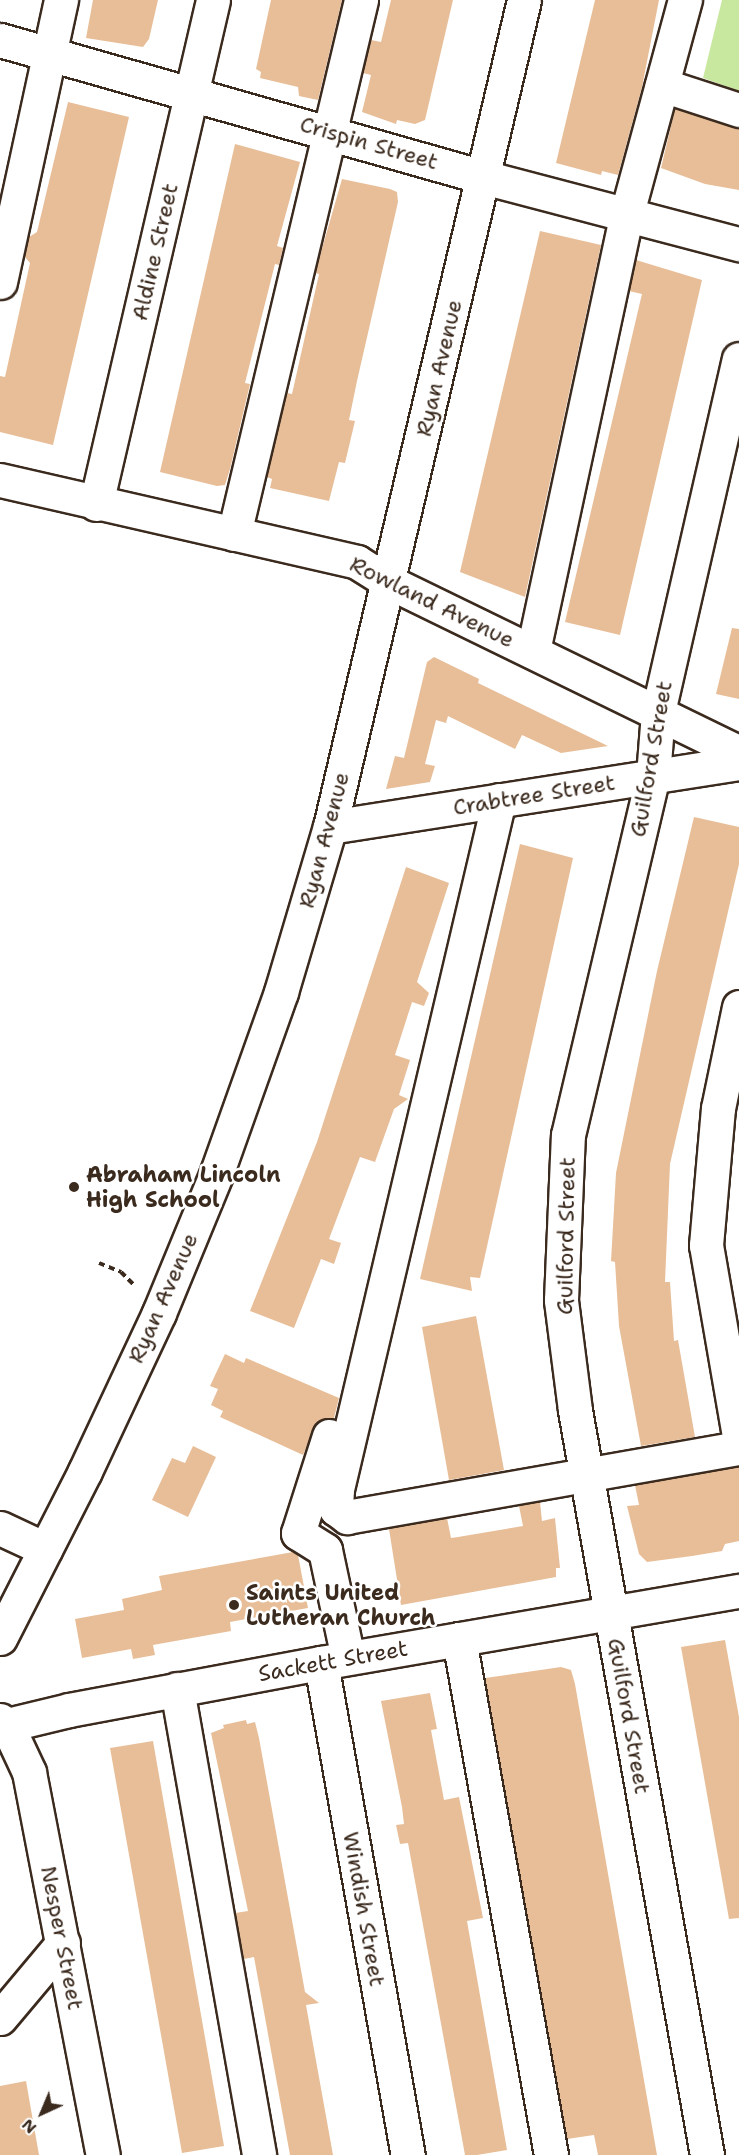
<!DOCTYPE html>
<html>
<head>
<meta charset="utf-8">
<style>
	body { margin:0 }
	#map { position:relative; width:739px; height:2155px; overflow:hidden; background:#fff; font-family:"Shantell Sans",sans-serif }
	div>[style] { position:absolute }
	.green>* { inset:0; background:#c8e79f }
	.building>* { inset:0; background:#e8be98 }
	.path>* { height:4px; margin-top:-2px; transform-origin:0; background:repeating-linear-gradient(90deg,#3b2a1e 0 6px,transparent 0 10.5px) }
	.roads { filter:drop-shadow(2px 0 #3b2a1e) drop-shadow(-2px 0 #3b2a1e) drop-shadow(0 2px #3b2a1e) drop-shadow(0 -2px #3b2a1e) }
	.minor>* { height:33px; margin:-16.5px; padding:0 16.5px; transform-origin:16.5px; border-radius:16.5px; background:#fff }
	.dots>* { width:16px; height:16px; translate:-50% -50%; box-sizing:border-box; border:3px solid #fff; border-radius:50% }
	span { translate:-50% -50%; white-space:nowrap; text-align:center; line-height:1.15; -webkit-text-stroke:5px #fff; paint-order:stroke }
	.street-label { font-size:22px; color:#3b2a1e }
	.poi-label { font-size:22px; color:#3b2a1e; font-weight:700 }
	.left { translate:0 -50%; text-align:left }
	.north { position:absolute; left:12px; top:2083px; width:60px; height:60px; -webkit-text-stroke:4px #fff; paint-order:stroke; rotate:224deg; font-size:16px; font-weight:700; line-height:24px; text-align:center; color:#3b2a1e }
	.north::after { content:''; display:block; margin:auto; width:21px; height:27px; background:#3b2a1e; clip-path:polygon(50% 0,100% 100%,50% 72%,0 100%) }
</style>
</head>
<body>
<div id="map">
	<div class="green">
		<i style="clip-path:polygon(722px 0,739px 0,739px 91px,703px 78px)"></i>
	</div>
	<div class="building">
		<i style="clip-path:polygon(93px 0,158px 0,149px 39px,143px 47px,86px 38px)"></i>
		<i style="clip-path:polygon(271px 0,342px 0,318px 100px,299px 96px,298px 87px,260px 78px,261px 72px,256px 69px)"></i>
		<i style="clip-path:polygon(391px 0,453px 0,425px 120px,415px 124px,397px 120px,396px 124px,362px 112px,371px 75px,363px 73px,371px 40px,381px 42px)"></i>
		<i style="clip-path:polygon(595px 0,659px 0,642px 87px,618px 175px,602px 171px,601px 175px,556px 163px)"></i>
		<i style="clip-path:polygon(68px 102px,129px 117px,53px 445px,0 432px,0 376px,5px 377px,30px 263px,25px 257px,29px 237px,37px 232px)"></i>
		<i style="clip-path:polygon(675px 109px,739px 128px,739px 190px,705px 184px,661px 168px)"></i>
		<i style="clip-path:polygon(235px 144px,300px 162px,277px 246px,283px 248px,279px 265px,275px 264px,245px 383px,250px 384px,230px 469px,225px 485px,217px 486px,160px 472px)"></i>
		<i style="clip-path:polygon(342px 179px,390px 189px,397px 192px,398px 202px,357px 381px,349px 420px,355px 421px,345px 463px,339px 462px,329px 501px,270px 488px,272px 479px,267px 477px,287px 393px,292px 394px,319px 274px,315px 273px)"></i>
		<i style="clip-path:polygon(540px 231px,601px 245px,525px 597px,460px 572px)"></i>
		<i style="clip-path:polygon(636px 260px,702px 280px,620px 635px,565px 622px,641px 298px,642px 294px,629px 291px)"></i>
		<i style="clip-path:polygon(732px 628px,739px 629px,739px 699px,716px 694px)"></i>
		<i style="clip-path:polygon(434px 657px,479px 679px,478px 683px,608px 746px,561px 753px,522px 735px,515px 749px,448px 716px,446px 723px,436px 720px,425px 764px,435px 766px,430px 782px,386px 789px,395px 756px,404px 758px,427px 662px)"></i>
		<i style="clip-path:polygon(694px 817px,739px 827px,739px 864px,670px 1164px,665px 1282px,670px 1282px,674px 1341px,678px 1340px,695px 1437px,641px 1446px,619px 1326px,615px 1262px,611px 1261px,616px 1173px,657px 971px)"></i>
		<i style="clip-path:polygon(520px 844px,573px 858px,480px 1278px,470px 1277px,472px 1291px,420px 1279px)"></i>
		<i style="clip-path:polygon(406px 867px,449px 883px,417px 982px,429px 993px,424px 1006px,412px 1002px,395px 1055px,410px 1060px,399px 1095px,408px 1099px,394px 1109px,375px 1162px,360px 1157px,329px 1239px,341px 1243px,334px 1264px,321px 1259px,294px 1328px,250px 1311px,317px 1142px)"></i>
		<i style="clip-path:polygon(476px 1316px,504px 1470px,449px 1480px,422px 1327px)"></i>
		<i style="clip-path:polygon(225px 1354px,244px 1363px,246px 1358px,339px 1398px,334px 1418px,316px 1423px,303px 1455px,220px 1417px,223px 1411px,211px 1405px,218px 1389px,210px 1386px)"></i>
		<i style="clip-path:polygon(193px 1446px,216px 1457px,188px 1517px,152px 1500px,172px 1458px,185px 1463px)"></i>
		<i style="clip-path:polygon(739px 1467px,739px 1541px,725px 1544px,722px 1551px,692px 1556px,647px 1562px,639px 1554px,627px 1506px,639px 1505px,635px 1485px)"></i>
		<i style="clip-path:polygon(540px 1502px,542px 1521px,555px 1518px,560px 1568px,556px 1568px,556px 1577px,401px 1605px,389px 1529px,447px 1518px,451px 1538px,458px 1537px,523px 1526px,519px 1506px)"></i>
		<i style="clip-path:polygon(293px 1552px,298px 1555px,308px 1608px,230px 1622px,231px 1631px,153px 1645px,155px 1655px,133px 1659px,131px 1649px,82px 1658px,75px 1619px,124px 1610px,122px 1599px,162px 1590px,159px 1576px)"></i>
		<i style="clip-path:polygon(725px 1640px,739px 1717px,739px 1918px,729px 1919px,681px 1647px)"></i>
		<i style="clip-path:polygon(561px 1667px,571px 1670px,575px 1684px,657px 2155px,598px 2155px,594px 2135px,567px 2139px,485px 1678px)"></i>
		<i style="clip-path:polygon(430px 1693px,437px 1729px,431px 1730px,444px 1800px,459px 1797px,483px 1918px,467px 1921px,507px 2150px,477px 2155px,465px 2155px,408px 1843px,400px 1844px,396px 1825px,404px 1824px,402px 1807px,381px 1701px)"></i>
		<i style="clip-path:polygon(246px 1720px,247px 1724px,255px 1722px,259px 1738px,305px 1992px,319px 2003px,306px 2005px,333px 2155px,290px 2155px,254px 1957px,244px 1959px,235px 1913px,248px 1911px,211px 1733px,224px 1728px,223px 1725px)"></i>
		<i style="clip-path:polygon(153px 1741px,224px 2146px,182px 2153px,110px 1748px)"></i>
		<i style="clip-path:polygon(26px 2081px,39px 2155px,0 2155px,0 2086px)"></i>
	</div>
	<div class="path">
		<i style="left:99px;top:1263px;width:24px;rotate:22deg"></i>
		<i style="left:121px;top:1272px;width:17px;rotate:45deg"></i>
	</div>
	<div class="roads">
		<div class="minor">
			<i style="left:0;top:40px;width:502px;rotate:15.84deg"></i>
			<i style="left:483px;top:177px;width:265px;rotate:14.7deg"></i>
			<i style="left:662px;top:85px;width:81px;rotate:18deg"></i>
			<i style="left:0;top:282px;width:289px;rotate:-77.8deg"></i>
			<i style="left:0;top:480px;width:366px;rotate:12.9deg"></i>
			<i style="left:357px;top:562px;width:38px;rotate:32deg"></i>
			<i style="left:389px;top:582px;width:390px;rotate:26deg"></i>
			<i style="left:96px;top:504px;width:517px;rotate:-76.93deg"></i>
			<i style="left:234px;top:534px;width:549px;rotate:-76.62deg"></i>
			<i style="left:533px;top:651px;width:448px;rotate:-77.9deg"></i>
			<i style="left:627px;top:213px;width:221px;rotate:-74.8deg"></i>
			<i style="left:499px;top:800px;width:708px;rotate:103.23deg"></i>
			<i style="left:337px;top:1489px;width:20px;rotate:93deg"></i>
			<i style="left:336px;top:1509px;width:14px;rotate:36deg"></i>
			<i style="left:347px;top:1517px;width:398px;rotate:-10deg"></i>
			<i style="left:330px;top:827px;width:414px;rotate:-8.9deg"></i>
			<i style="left:739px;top:1007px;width:103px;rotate:101.7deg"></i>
			<i style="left:718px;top:1108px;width:138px;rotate:95deg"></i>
			<i style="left:706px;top:1245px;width:194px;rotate:80.2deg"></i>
			<i style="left:329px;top:1436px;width:102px;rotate:107.7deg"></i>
			<i style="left:298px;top:1533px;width:32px;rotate:32deg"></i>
			<i style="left:325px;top:1550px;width:110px;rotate:78deg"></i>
			<i style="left:0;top:1528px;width:50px;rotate:25deg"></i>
			<i style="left:0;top:1638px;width:187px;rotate:-63deg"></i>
			<i style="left:85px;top:1471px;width:174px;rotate:-64.9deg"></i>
			<i style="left:159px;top:1313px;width:152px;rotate:-67.6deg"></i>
			<i style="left:217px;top:1172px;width:191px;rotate:-70.4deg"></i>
			<i style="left:281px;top:992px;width:172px;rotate:-73.5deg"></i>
			<i style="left:330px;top:827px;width:849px;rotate:-76.8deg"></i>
			<i style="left:459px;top:1639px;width:524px;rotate:79.89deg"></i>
			<i style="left:321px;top:1663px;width:500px;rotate:80deg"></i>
			<i style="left:177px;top:1689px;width:473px;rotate:80deg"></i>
			<i style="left:0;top:1720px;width:9px;rotate:36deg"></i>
			<i style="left:7px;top:1725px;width:64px;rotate:-13.6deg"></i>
			<i style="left:69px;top:1710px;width:256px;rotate:-10.6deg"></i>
			<i style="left:321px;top:1663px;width:424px;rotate:-9.8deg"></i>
			<i style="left:7px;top:1725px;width:52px;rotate:64.9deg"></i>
			<i style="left:29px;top:1772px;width:390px;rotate:79.1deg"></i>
			<i style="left:0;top:2018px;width:98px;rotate:-50deg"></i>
			<i style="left:707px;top:2155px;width:757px;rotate:-100.05deg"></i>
			<i style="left:575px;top:1410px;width:111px;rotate:-97.3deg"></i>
			<i style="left:561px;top:1300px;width:165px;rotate:-87.6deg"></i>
			<i style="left:568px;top:1135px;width:369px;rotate:-76.7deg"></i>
			<i style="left:653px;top:776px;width:64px;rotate:-85.5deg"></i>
			<i style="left:658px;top:712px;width:362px;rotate:-77.1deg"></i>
		</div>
	</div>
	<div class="dots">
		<i style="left:74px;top:1187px;background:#3b2a1e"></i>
		<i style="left:234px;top:1605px;background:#3b2a1e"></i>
	</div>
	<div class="street-label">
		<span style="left:369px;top:143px;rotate:16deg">Crispin Street</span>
		<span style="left:155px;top:252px;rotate:-77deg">Aldine Street</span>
		<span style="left:439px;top:368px;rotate:-77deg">Ryan Avenue</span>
		<span style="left:432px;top:602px;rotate:26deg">Rowland Avenue</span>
		<span style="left:651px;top:759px;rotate:-80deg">Guilford Street</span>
		<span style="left:534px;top:795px;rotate:-9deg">Crabtree Street</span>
		<span style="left:324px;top:840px;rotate:-75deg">Ryan Avenue</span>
		<span style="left:566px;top:1236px;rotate:-89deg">Guilford Street</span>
		<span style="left:163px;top:1298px;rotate:-66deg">Ryan Avenue</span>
		<span style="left:333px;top:1661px;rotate:-10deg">Sackett Street</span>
		<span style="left:629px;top:1716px;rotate:80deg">Guilford Street</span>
		<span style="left:364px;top:1909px;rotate:80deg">Windish Street</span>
		<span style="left:62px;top:1938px;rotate:79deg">Nesper Street</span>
	</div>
	<div class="poi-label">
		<span class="left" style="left:86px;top:1187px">Abraham Lincoln<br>High School</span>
		<span class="left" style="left:246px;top:1605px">Saints United<br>Lutheran Church</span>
	</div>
	<div class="north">N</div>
</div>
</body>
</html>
